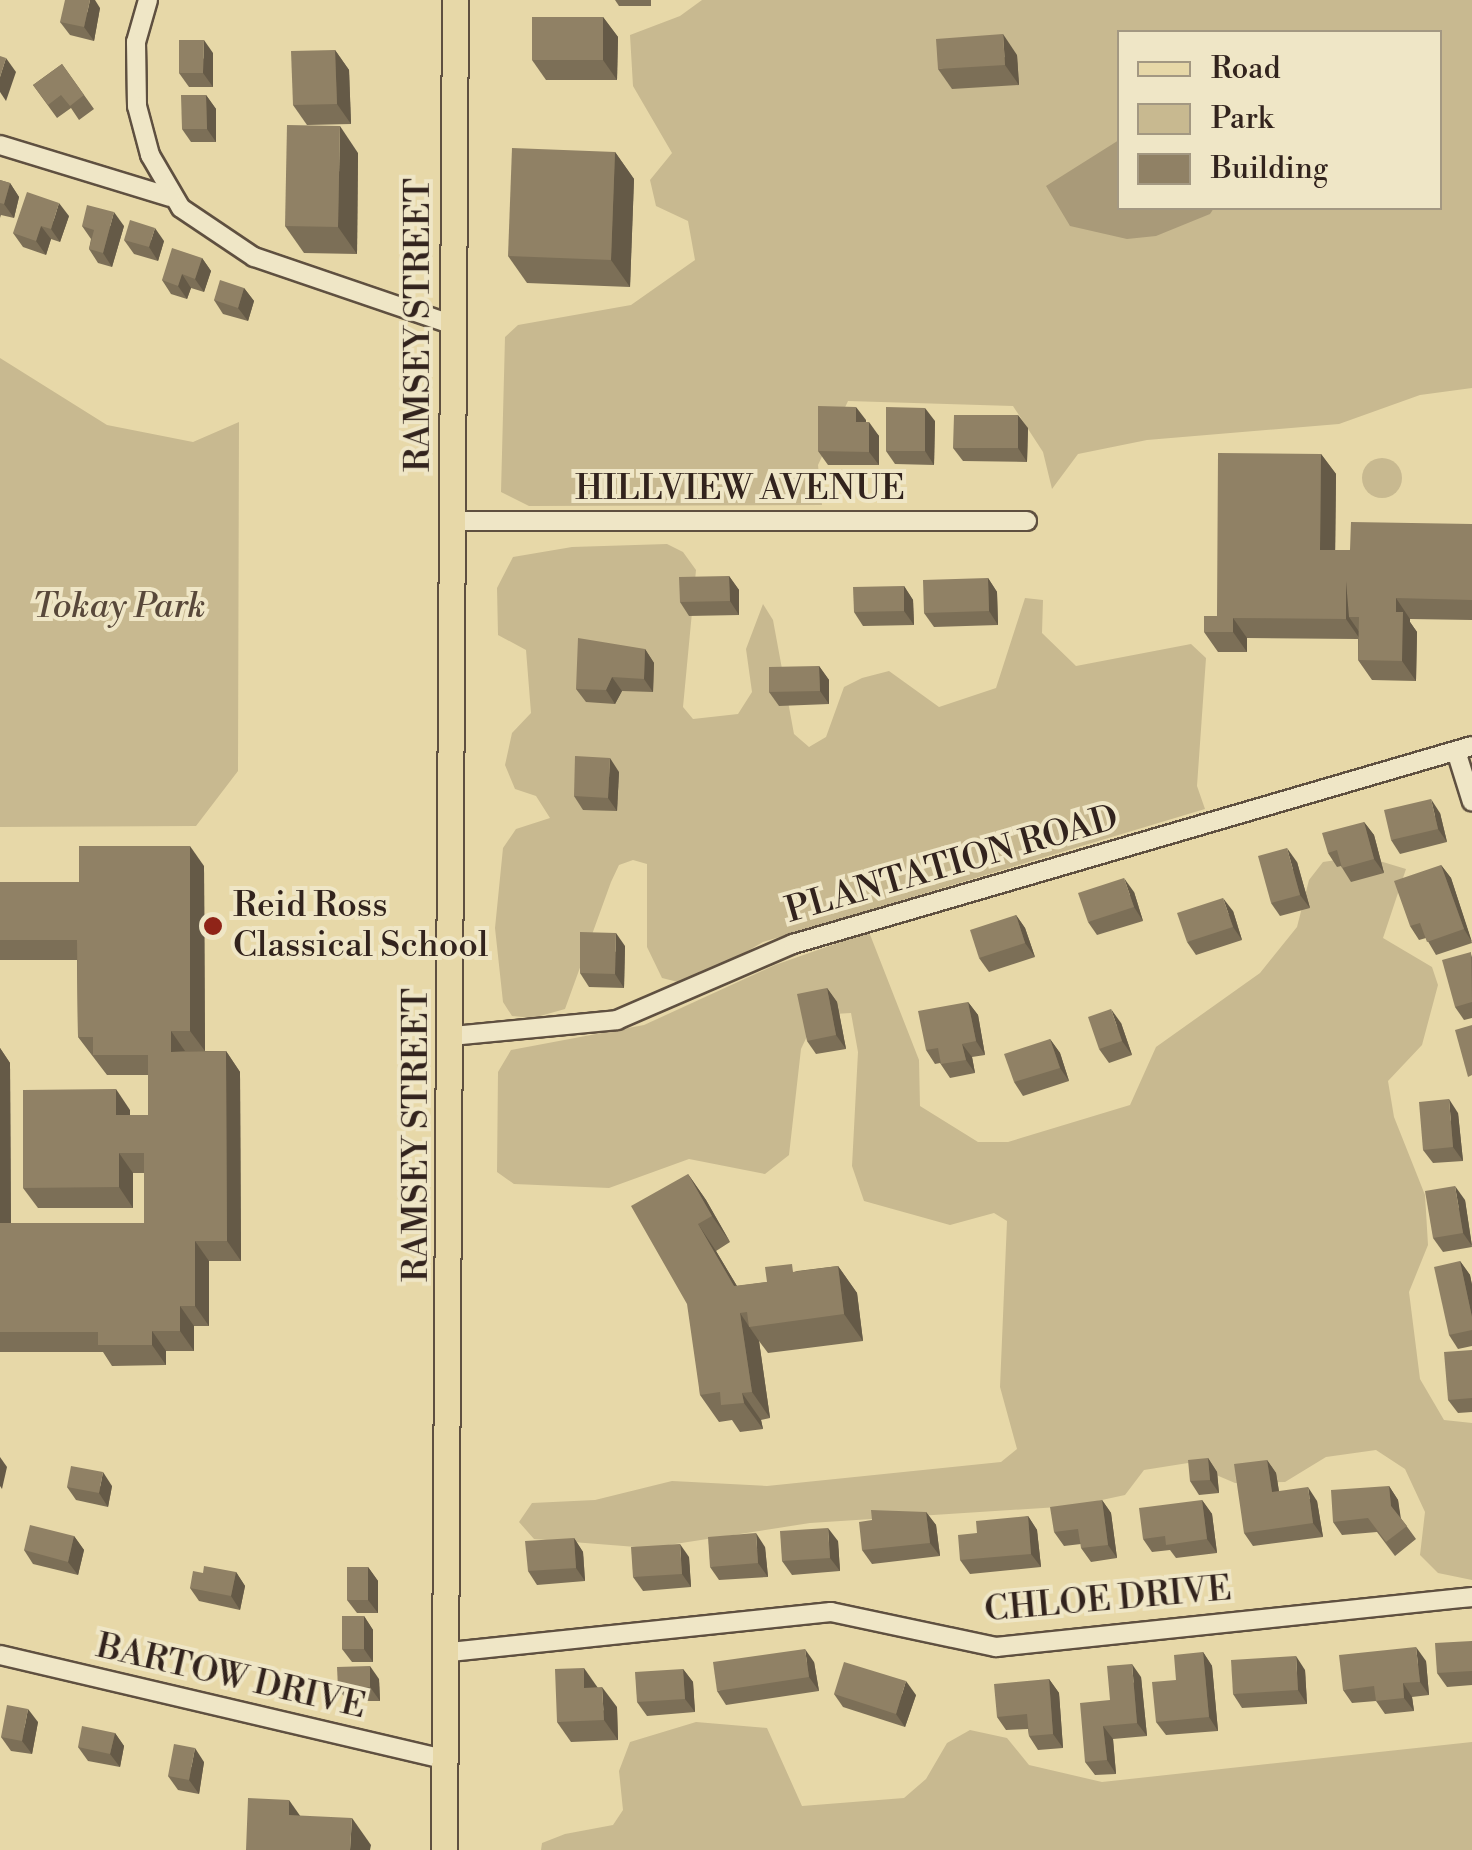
<!DOCTYPE html>
<html>
<head>
<meta charset="utf-8">
<style>
	body { margin:0 }
	#map { position:relative; width:1472px; height:1850px; overflow:hidden; background:#e7d8a8; font-family:"Libre Bodoni",serif }
	div>[style] { position:absolute }
	.green>* { inset:0; background:#c8b990 }
	.round { border-radius:50% }
	.water>* { inset:0; background:#a99a79 }
	.roads { filter:drop-shadow(2px 0 #5f5040) drop-shadow(-2px 0 #5f5040) drop-shadow(0 2px #5f5040) drop-shadow(0 -2px #5f5040) }
	.street>* { height:18px; margin:-9px; padding:0 9px; transform-origin:9px; border-radius:9px; background:#efe6c6 }
	.primary>* { height:25px; margin:-12.5px; padding:0 12.5px; transform-origin:12.5px; border-radius:12.5px; background:#e7d8a8 }
	.wall>* { inset:0; background:#7c6f57 }
	.shaded-wall>* { inset:0; background:#655a47 }
	.building>* { inset:0; background:#908165 }
	.dots>* { width:28px; height:28px; translate:-50% -50%; box-sizing:border-box; border:5px solid #efe6c6; border-radius:50% }
	span { translate:-50% -50%; white-space:nowrap; text-align:center; line-height:1.15; -webkit-text-stroke:8px #efe6c6; paint-order:stroke }
	.street-label { font-size:35px; color:#32231d }
	.park-label { font-size:35px; color:#58483a; font-style:italic }
	.poi-label { font-size:35px; color:#32231d }
	.left { translate:0 -50%; text-align:left }
	.legend { position:absolute; left:1117px; top:30px; width:325px; height:180px; box-sizing:border-box; background:#efe6c6; border:2px solid #a39882; margin:0; padding:12px 18px; list-style:none; font-size:30px; color:#32231d }
	.legend li { display:flex; align-items:center; gap:20px; height:50px }
	.legend b { width:50px; border:2px solid #a39882 }
</style>
</head>
<body>
<div id="map">
	<div class="green">
		<i style="clip-path:polygon(evenodd,702px 0,1472px 0,1472px 388px,1420px 395px,1339px 424px,1147px 440px,1078px 454px,1052px 489px,1043px 452px,1013px 406px,848px 401px,818px 465px,822px 505px,529px 506px,501px 492px,505px 337px,518px 325px,631px 305px,695px 260px,688px 221px,656px 206px,650px 180px,672px 153px,633px 86px,630px 35px,680px 16px,702px 0,1120px 32px,1440px 32px,1440px 208px,1120px 208px,1120px 32px)"></i>
		<i style="clip-path:polygon(0 358px,107px 425px,193px 442px,239px 422px,238px 771px,196px 826px,0 827px)"></i>
		<i class="round" style="left:1362px;top:458px;width:40px;height:40px"></i>
		<i style="clip-path:polygon(667px 544px,683px 552px,696px 570px,683px 707px,693px 719px,738px 714px,752px 692px,746px 649px,763px 604px,773px 620px,794px 734px,809px 747px,826px 737px,844px 687px,862px 678px,889px 671px,939px 707px,996px 688px,1025px 598px,1043px 600px,1042px 633px,1076px 666px,1191px 644px,1206px 658px,1197px 786px,1205px 809px,763px 942px,690px 985px,662px 978px,647px 947px,647px 864px,633px 860px,619px 865px,611px 882px,565px 1009px,533px 1018px,512px 1016px,503px 1002px,495px 928px,503px 848px,516px 829px,550px 818px,536px 796px,515px 789px,505px 765px,512px 733px,531px 713px,526px 650px,498px 635px,497px 588px,513px 557px,572px 547px)"></i>
		<i style="clip-path:polygon(1363px 856px,1406px 869px,1383px 938px,1432px 967px,1438px 985px,1422px 1045px,1388px 1081px,1394px 1117px,1425px 1195px,1428px 1245px,1409px 1292px,1420px 1379px,1444px 1420px,1472px 1423px,1472px 1580px,1438px 1573px,1420px 1555px,1425px 1512px,1405px 1469px,1376px 1450px,1326px 1457px,1285px 1482px,1235px 1483px,1188px 1463px,1144px 1470px,1125px 1495px,1074px 1506px,810px 1523px,649px 1548px,534px 1539px,519px 1522px,532px 1503px,595px 1500px,672px 1481px,767px 1486px,1001px 1462px,1017px 1449px,1000px 1387px,1007px 1221px,994px 1213px,950px 1225px,864px 1201px,852px 1166px,858px 1052px,851px 1013px,817px 1015px,801px 1049px,789px 1155px,765px 1174px,689px 1159px,609px 1188px,514px 1184px,497px 1172px,498px 1072px,511px 1050px,644px 1025px,775px 965px,869px 932px,919px 1060px,920px 1106px,978px 1142px,1008px 1142px,1130px 1105px,1156px 1047px,1260px 973px,1297px 927px,1309px 880px,1323px 862px)"></i>
		<i style="clip-path:polygon(696px 1722px,767px 1728px,802px 1806px,904px 1798px,926px 1779px,947px 1743px,970px 1730px,1007px 1738px,1029px 1765px,1102px 1782px,1472px 1742px,1472px 1850px,541px 1850px,542px 1843px,565px 1834px,613px 1825px,623px 1810px,619px 1771px,630px 1742px)"></i>
	</div>
	<div class="water">
		<i style="clip-path:polygon(1119px 140px,1120px 208px,1214px 208px,1210px 214px,1156px 236px,1127px 239px,1070px 226px,1046px 186px)"></i>
	</div>
	<div class="roads">
		<div class="street">
			<i style="left:148px;top:0;width:44px;rotate:105.9deg"></i>
			<i style="left:136px;top:42px;width:64px;rotate:89.1deg"></i>
			<i style="left:137px;top:106px;width:51px;rotate:75.1deg"></i>
			<i style="left:150px;top:155px;width:61px;rotate:59.7deg"></i>
			<i style="left:181px;top:208px;width:88px;rotate:33.9deg"></i>
			<i style="left:254px;top:257px;width:211px;rotate:18.8deg"></i>
			<i style="left:0;top:145px;width:178px;rotate:17deg"></i>
			<i style="left:454px;top:521px;width:573px"></i>
			<i style="left:1456px;top:751px;width:53px;rotate:72.6deg"></i>
			<i style="left:452px;top:1036px;width:166px;rotate:-5.5deg"></i>
			<i style="left:617px;top:1020px;width:192px;rotate:-23.4deg"></i>
			<i style="left:793px;top:944px;width:707px;rotate:-16.26deg"></i>
			<i style="left:450px;top:1652px;width:383px;rotate:-6deg"></i>
			<i style="left:831px;top:1612px;width:169px;rotate:12deg"></i>
			<i style="left:996px;top:1647px;width:479px;rotate:-6deg"></i>
			<i style="left:0;top:1655px;width:459px;rotate:13.2deg"></i>
		</div>
		<div class="primary">
			<i style="left:444px;top:1850px;width:1850px;rotate:-89.66deg"></i>
		</div>
	</div>
	<div class="wall">
		<i style="clip-path:polygon(615px 0,651px 0,651px 6px,619px 6px)"></i>
		<i style="clip-path:polygon(100px 8px,94px 41px,70px 35px,60px 22px)"></i>
		<i style="clip-path:polygon(603px 17px,618px 37px,617px 80px,546px 80px,532px 60px)"></i>
		<i style="clip-path:polygon(335px 50px,349px 70px,351px 124px,307px 125px,293px 105px)"></i>
		<i style="clip-path:polygon(213px 53px,213px 87px,189px 87px,179px 73px)"></i>
		<i style="clip-path:polygon(1017px 55px,1019px 85px,952px 89px,938px 69px)"></i>
		<i style="clip-path:polygon(62px 64px,94px 109px,79px 120px,71px 108px,57px 118px,33px 85px)"></i>
		<i style="clip-path:polygon(206px 95px,216px 109px,216px 142px,191px 142px,182px 129px)"></i>
		<i style="clip-path:polygon(615px 152px,634px 179px,630px 287px,527px 283px,508px 256px)"></i>
		<i style="clip-path:polygon(358px 153px,357px 254px,304px 253px,285px 226px)"></i>
		<i style="clip-path:polygon(0 180px,10px 183px,19px 197px,14px 218px,1px 215px,0 218px)"></i>
		<i style="clip-path:polygon(69px 216px,60px 242px,51px 239px,46px 255px,23px 247px,13px 233px)"></i>
		<i style="clip-path:polygon(82px 226px,124px 226px,112px 267px,98px 263px,89px 249px,91px 239px)"></i>
		<i style="clip-path:polygon(124px 240px,164px 241px,158px 261px,134px 254px)"></i>
		<i style="clip-path:polygon(202px 258px,211px 271px,204px 292px,191px 288px,187px 299px,171px 294px,162px 280px)"></i>
		<i style="clip-path:polygon(244px 288px,254px 301px,248px 321px,223px 314px,214px 300px)"></i>
		<i style="clip-path:polygon(866px 420px,866px 422px,879px 436px,879px 465px,828px 465px,818px 451px)"></i>
		<i style="clip-path:polygon(935px 421px,934px 465px,895px 464px,886px 451px)"></i>
		<i style="clip-path:polygon(1028px 428px,1027px 462px,963px 461px,953px 448px)"></i>
		<i style="clip-path:polygon(1321px 454px,1336px 474px,1335px 550px,1350px 550px,1472px 524px,1472px 620px,1410px 619px,1410px 622px,1417px 632px,1416px 681px,1372px 680px,1358px 660px,1358px 639px,1247px 638px,1247px 652px,1218px 652px,1204px 632px,1217px 616px)"></i>
		<i style="clip-path:polygon(729px 576px,739px 590px,739px 615px,689px 616px,680px 602px)"></i>
		<i style="clip-path:polygon(988px 578px,997px 592px,998px 625px,934px 627px,924px 613px)"></i>
		<i style="clip-path:polygon(904px 586px,913px 600px,914px 625px,863px 626px,854px 612px)"></i>
		<i style="clip-path:polygon(645px 649px,654px 663px,653px 692px,622px 691px,615px 704px,586px 702px,576px 689px)"></i>
		<i style="clip-path:polygon(819px 666px,829px 680px,829px 704px,779px 706px,769px 692px)"></i>
		<i style="clip-path:polygon(619px 772px,617px 811px,583px 810px,574px 796px)"></i>
		<i style="clip-path:polygon(1440px 813px,1447px 842px,1400px 854px,1391px 840px)"></i>
		<i style="clip-path:polygon(1364px 822px,1374px 835px,1384px 873px,1351px 882px,1341px 866px,1337px 867px,1328px 853px)"></i>
		<i style="clip-path:polygon(1297px 862px,1310px 908px,1280px 916px,1271px 903px)"></i>
		<i style="clip-path:polygon(1441px 865px,1451px 878px,1472px 943px,1436px 955px,1426px 938px,1419px 940px,1410px 926px)"></i>
		<i style="clip-path:polygon(204px 866px,205px 1051px,226px 1051px,240px 1072px,241px 1261px,209px 1261px,209px 1326px,194px 1326px,194px 1351px,166px 1351px,166px 1365px,112px 1366px,103px 1352px,0 1352px,0 1048px,10px 1063px,11px 1223px,144px 1223px,144px 1173px,133px 1173px,133px 1208px,38px 1208px,23px 1188px,130px 1110px,130px 1115px,148px 1115px,148px 1075px,107px 1075px,78px 1037px,77px 960px,0 960px,0 882px,79px 882px)"></i>
		<i style="clip-path:polygon(1134px 892px,1143px 921px,1097px 935px,1088px 922px)"></i>
		<i style="clip-path:polygon(1233px 911px,1242px 940px,1196px 955px,1187px 942px)"></i>
		<i style="clip-path:polygon(1016px 915px,1025px 928px,1035px 957px,989px 972px,979px 958px)"></i>
		<i style="clip-path:polygon(625px 946px,624px 988px,589px 987px,580px 973px)"></i>
		<i style="clip-path:polygon(1472px 954px,1472px 1018px,1464px 1020px,1455px 1007px)"></i>
		<i style="clip-path:polygon(827px 988px,837px 1002px,846px 1049px,816px 1054px,807px 1041px)"></i>
		<i style="clip-path:polygon(968px 1002px,978px 1015px,985px 1055px,972px 1057px,975px 1073px,950px 1078px,940px 1063px,935px 1064px,926px 1050px)"></i>
		<i style="clip-path:polygon(1121px 1023px,1132px 1055px,1109px 1063px,1099px 1049px)"></i>
		<i style="clip-path:polygon(1050px 1039px,1060px 1053px,1069px 1081px,1023px 1096px,1014px 1082px)"></i>
		<i style="clip-path:polygon(1458px 1113px,1463px 1161px,1433px 1163px,1423px 1150px)"></i>
		<i style="clip-path:polygon(688px 1174px,706px 1200px,730px 1242px,716px 1251px,737px 1286px,767px 1282px,797px 1271px,838px 1266px,857px 1293px,863px 1341px,768px 1353px,759px 1341px,770px 1418px,761px 1420px,763px 1429px,740px 1432px,732px 1420px,719px 1422px,700px 1395px)"></i>
		<i style="clip-path:polygon(1465px 1200px,1472px 1247px,1443px 1252px,1433px 1238px)"></i>
		<i style="clip-path:polygon(1460px 1261px,1470px 1275px,1472px 1285px,1472px 1346px,1458px 1349px,1449px 1335px)"></i>
		<i style="clip-path:polygon(1472px 1350px,1472px 1412px,1458px 1413px,1448px 1400px)"></i>
		<i style="clip-path:polygon(1208px 1458px,1217px 1472px,1219px 1493px,1199px 1495px,1190px 1481px)"></i>
		<i style="clip-path:polygon(1267px 1460px,1276px 1473px,1279px 1491px,1317px 1501px,1323px 1537px,1253px 1546px,1244px 1533px)"></i>
		<i style="clip-path:polygon(112px 1486px,108px 1507px,76px 1500px,67px 1487px)"></i>
		<i style="clip-path:polygon(1389px 1486px,1398px 1500px,1400px 1517px,1416px 1539px,1395px 1556px,1377px 1532px,1342px 1535px,1333px 1522px)"></i>
		<i style="clip-path:polygon(1102px 1500px,1111px 1513px,1117px 1558px,1091px 1562px,1081px 1548px,1081px 1544px,1064px 1546px,1054px 1532px)"></i>
		<i style="clip-path:polygon(1202px 1500px,1212px 1514px,1217px 1553px,1176px 1558px,1170px 1550px,1152px 1552px,1143px 1539px)"></i>
		<i style="clip-path:polygon(926px 1512px,936px 1525px,940px 1556px,872px 1564px,862px 1550px)"></i>
		<i style="clip-path:polygon(1028px 1516px,1037px 1530px,1041px 1567px,970px 1574px,960px 1560px,977px 1533px)"></i>
		<i style="clip-path:polygon(74px 1536px,84px 1550px,78px 1575px,33px 1564px,24px 1550px)"></i>
		<i style="clip-path:polygon(574px 1538px,583px 1552px,585px 1581px,537px 1585px,528px 1571px)"></i>
		<i style="clip-path:polygon(838px 1541px,840px 1571px,792px 1575px,782px 1561px)"></i>
		<i style="clip-path:polygon(765px 1547px,768px 1577px,719px 1580px,710px 1567px)"></i>
		<i style="clip-path:polygon(689px 1557px,691px 1587px,643px 1591px,633px 1577px)"></i>
		<i style="clip-path:polygon(368px 1567px,378px 1581px,378px 1613px,357px 1613px,347px 1600px)"></i>
		<i style="clip-path:polygon(236px 1572px,245px 1586px,240px 1610px,199px 1601px,190px 1588px,203px 1573px)"></i>
		<i style="clip-path:polygon(364px 1616px,373px 1630px,373px 1662px,352px 1662px,342px 1649px)"></i>
		<i style="clip-path:polygon(1472px 1641px,1472px 1685px,1447px 1687px,1437px 1673px)"></i>
		<i style="clip-path:polygon(1203px 1652px,1212px 1666px,1218px 1731px,1166px 1735px,1156px 1722px,1176px 1680px)"></i>
		<i style="clip-path:polygon(1426px 1661px,1429px 1695px,1412px 1697px,1414px 1711px,1385px 1714px,1376px 1701px,1352px 1703px,1343px 1690px)"></i>
		<i style="clip-path:polygon(814px 1662px,819px 1691px,726px 1705px,717px 1691px)"></i>
		<i style="clip-path:polygon(683px 1669px,693px 1682px,695px 1712px,647px 1716px,637px 1702px)"></i>
		<i style="clip-path:polygon(1305px 1670px,1307px 1704px,1242px 1708px,1233px 1694px)"></i>
		<i style="clip-path:polygon(1141px 1677px,1147px 1736px,1113px 1739px,1116px 1774px,1095px 1775px,1085px 1762px,1110px 1700px)"></i>
		<i style="clip-path:polygon(379px 1679px,380px 1701px,347px 1701px,338px 1688px)"></i>
		<i style="clip-path:polygon(1049px 1679px,1059px 1693px,1063px 1748px,1038px 1750px,1029px 1736px,1028px 1729px,1006px 1730px,997px 1717px)"></i>
		<i style="clip-path:polygon(834px 1694px,916px 1695px,905px 1727px,843px 1707px)"></i>
		<i style="clip-path:polygon(617px 1707px,618px 1740px,571px 1742px,557px 1722px)"></i>
		<i style="clip-path:polygon(38px 1722px,32px 1754px,11px 1751px,1px 1737px)"></i>
		<i style="clip-path:polygon(115px 1733px,124px 1746px,120px 1767px,88px 1761px,78px 1747px)"></i>
		<i style="clip-path:polygon(204px 1762px,199px 1794px,178px 1790px,168px 1776px)"></i>
	</div>
	<div class="shaded-wall">
		<i style="clip-path:polygon(90px 0,95px 0,100px 8px,94px 41px,84px 27px)"></i>
		<i style="clip-path:polygon(603px 17px,618px 37px,617px 80px,603px 60px)"></i>
		<i style="clip-path:polygon(1003px 34px,1017px 55px,1019px 85px,1005px 65px)"></i>
		<i style="clip-path:polygon(204px 40px,213px 53px,213px 87px,203px 73px)"></i>
		<i style="clip-path:polygon(335px 50px,349px 70px,351px 124px,337px 104px)"></i>
		<i style="clip-path:polygon(6px 58px,16px 72px,6px 101px,0 92px,0 77px)"></i>
		<i style="clip-path:polygon(206px 95px,216px 109px,216px 142px,207px 129px)"></i>
		<i style="clip-path:polygon(340px 126px,358px 153px,357px 254px,338px 227px)"></i>
		<i style="clip-path:polygon(615px 152px,634px 179px,630px 287px,611px 260px)"></i>
		<i style="clip-path:polygon(10px 183px,19px 197px,14px 218px,4px 204px)"></i>
		<i style="clip-path:polygon(59px 203px,69px 216px,60px 242px,51px 229px)"></i>
		<i style="clip-path:polygon(114px 212px,124px 226px,112px 267px,103px 253px)"></i>
		<i style="clip-path:polygon(41px 226px,51px 239px,46px 255px,36px 241px)"></i>
		<i style="clip-path:polygon(155px 228px,164px 241px,158px 261px,149px 247px)"></i>
		<i style="clip-path:polygon(202px 258px,211px 271px,204px 292px,195px 279px)"></i>
		<i style="clip-path:polygon(182px 274px,191px 288px,187px 299px,178px 286px)"></i>
		<i style="clip-path:polygon(244px 288px,254px 301px,248px 321px,238px 308px)"></i>
		<i style="clip-path:polygon(856px 407px,866px 420px,866px 436px,856px 422px)"></i>
		<i style="clip-path:polygon(925px 408px,935px 421px,934px 465px,925px 451px)"></i>
		<i style="clip-path:polygon(1018px 415px,1028px 428px,1027px 462px,1018px 448px)"></i>
		<i style="clip-path:polygon(869px 422px,879px 436px,879px 465px,869px 452px)"></i>
		<i style="clip-path:polygon(1321px 454px,1336px 474px,1335px 570px,1320px 550px)"></i>
		<i style="clip-path:polygon(729px 576px,739px 590px,739px 615px,730px 601px)"></i>
		<i style="clip-path:polygon(988px 578px,997px 592px,998px 625px,989px 611px)"></i>
		<i style="clip-path:polygon(1346px 581px,1359px 617px,1349px 617px,1360px 633px,1360px 639px,1346px 619px)"></i>
		<i style="clip-path:polygon(904px 586px,913px 600px,914px 625px,904px 611px)"></i>
		<i style="clip-path:polygon(1396px 598px,1410px 619px,1410px 622px,1417px 632px,1416px 681px,1402px 661px,1396px 612px)"></i>
		<i style="clip-path:polygon(1233px 618px,1247px 638px,1247px 652px,1233px 632px)"></i>
		<i style="clip-path:polygon(645px 649px,654px 663px,653px 692px,644px 679px)"></i>
		<i style="clip-path:polygon(819px 666px,829px 680px,829px 704px,820px 691px)"></i>
		<i style="clip-path:polygon(612px 677px,622px 691px,615px 704px,606px 690px)"></i>
		<i style="clip-path:polygon(610px 758px,619px 772px,617px 811px,608px 798px)"></i>
		<i style="clip-path:polygon(1431px 799px,1440px 813px,1447px 842px,1438px 829px)"></i>
		<i style="clip-path:polygon(1364px 822px,1374px 835px,1384px 873px,1374px 859px)"></i>
		<i style="clip-path:polygon(190px 846px,204px 866px,205px 1051px,190px 1031px)"></i>
		<i style="clip-path:polygon(1287px 848px,1297px 862px,1310px 908px,1300px 895px)"></i>
		<i style="clip-path:polygon(1441px 865px,1451px 878px,1472px 942px,1464px 929px)"></i>
		<i style="clip-path:polygon(1124px 878px,1134px 892px,1143px 921px,1134px 907px)"></i>
		<i style="clip-path:polygon(1223px 898px,1233px 911px,1242px 940px,1233px 927px)"></i>
		<i style="clip-path:polygon(1016px 915px,1025px 928px,1035px 957px,1025px 943px)"></i>
		<i style="clip-path:polygon(616px 933px,625px 946px,624px 988px,615px 974px)"></i>
		<i style="clip-path:polygon(827px 988px,837px 1002px,846px 1049px,836px 1035px)"></i>
		<i style="clip-path:polygon(968px 1002px,978px 1015px,985px 1055px,976px 1041px)"></i>
		<i style="clip-path:polygon(1111px 1009px,1121px 1023px,1132px 1055px,1122px 1041px)"></i>
		<i style="clip-path:polygon(171px 1031px,185px 1051px,171px 1052px)"></i>
		<i style="clip-path:polygon(1050px 1039px,1060px 1053px,1069px 1081px,1060px 1068px)"></i>
		<i style="clip-path:polygon(962px 1044px,972px 1057px,975px 1073px,966px 1060px)"></i>
		<i style="clip-path:polygon(0 1048px,10px 1063px,11px 1243px,0 1227px)"></i>
		<i style="clip-path:polygon(226px 1051px,240px 1072px,241px 1261px,227px 1241px)"></i>
		<i style="clip-path:polygon(116px 1089px,130px 1110px,130px 1135px,116px 1115px)"></i>
		<i style="clip-path:polygon(1449px 1099px,1458px 1113px,1463px 1161px,1453px 1147px)"></i>
		<i style="clip-path:polygon(119px 1153px,133px 1173px,133px 1208px,119px 1187px)"></i>
		<i style="clip-path:polygon(688px 1174px,706px 1200px,730px 1242px,712px 1216px)"></i>
		<i style="clip-path:polygon(1455px 1186px,1465px 1200px,1472px 1246px,1463px 1233px)"></i>
		<i style="clip-path:polygon(698px 1224px,716px 1251px,753px 1313px,734px 1286px)"></i>
		<i style="clip-path:polygon(195px 1241px,209px 1261px,209px 1326px,195px 1306px)"></i>
		<i style="clip-path:polygon(1460px 1261px,1470px 1275px,1472px 1285px,1472px 1317px)"></i>
		<i style="clip-path:polygon(838px 1266px,857px 1293px,863px 1341px,844px 1314px)"></i>
		<i style="clip-path:polygon(180px 1306px,194px 1326px,194px 1351px,180px 1331px)"></i>
		<i style="clip-path:polygon(740px 1313px,759px 1341px,770px 1418px,752px 1392px)"></i>
		<i style="clip-path:polygon(152px 1331px,166px 1351px,166px 1365px,152px 1345px)"></i>
		<i style="clip-path:polygon(742px 1393px,761px 1420px,763px 1429px,744px 1403px)"></i>
		<i style="clip-path:polygon(0 1457px,7px 1467px,2px 1489px,0 1486px)"></i>
		<i style="clip-path:polygon(1208px 1458px,1217px 1472px,1219px 1493px,1210px 1480px)"></i>
		<i style="clip-path:polygon(1267px 1460px,1276px 1473px,1281px 1505px,1272px 1492px)"></i>
		<i style="clip-path:polygon(103px 1472px,112px 1486px,108px 1507px,99px 1493px)"></i>
		<i style="clip-path:polygon(1389px 1486px,1398px 1500px,1401px 1519px,1391px 1506px)"></i>
		<i style="clip-path:polygon(1308px 1487px,1317px 1501px,1323px 1537px,1313px 1523px)"></i>
		<i style="clip-path:polygon(1102px 1500px,1111px 1513px,1117px 1558px,1108px 1545px)"></i>
		<i style="clip-path:polygon(1202px 1500px,1212px 1514px,1217px 1553px,1207px 1539px)"></i>
		<i style="clip-path:polygon(926px 1512px,936px 1525px,940px 1556px,930px 1543px)"></i>
		<i style="clip-path:polygon(1028px 1516px,1037px 1530px,1041px 1567px,1031px 1554px)"></i>
		<i style="clip-path:polygon(828px 1528px,838px 1541px,840px 1571px,830px 1558px)"></i>
		<i style="clip-path:polygon(756px 1533px,765px 1547px,768px 1577px,758px 1563px)"></i>
		<i style="clip-path:polygon(74px 1536px,84px 1550px,78px 1575px,68px 1562px)"></i>
		<i style="clip-path:polygon(574px 1538px,583px 1552px,585px 1581px,576px 1568px)"></i>
		<i style="clip-path:polygon(680px 1544px,689px 1557px,691px 1587px,682px 1574px)"></i>
		<i style="clip-path:polygon(368px 1567px,378px 1581px,378px 1613px,368px 1600px)"></i>
		<i style="clip-path:polygon(236px 1572px,245px 1586px,240px 1610px,231px 1596px)"></i>
		<i style="clip-path:polygon(364px 1616px,373px 1630px,373px 1662px,364px 1649px)"></i>
		<i style="clip-path:polygon(1416px 1647px,1426px 1661px,1429px 1695px,1420px 1682px)"></i>
		<i style="clip-path:polygon(805px 1649px,814px 1662px,819px 1691px,809px 1677px)"></i>
		<i style="clip-path:polygon(1203px 1652px,1212px 1666px,1218px 1731px,1209px 1717px)"></i>
		<i style="clip-path:polygon(1296px 1656px,1305px 1670px,1307px 1704px,1298px 1690px)"></i>
		<i style="clip-path:polygon(1132px 1664px,1141px 1677px,1147px 1736px,1137px 1723px)"></i>
		<i style="clip-path:polygon(370px 1666px,379px 1679px,380px 1701px,370px 1687px)"></i>
		<i style="clip-path:polygon(584px 1668px,598px 1688px,584px 1688px)"></i>
		<i style="clip-path:polygon(683px 1669px,693px 1682px,695px 1712px,685px 1699px)"></i>
		<i style="clip-path:polygon(1049px 1679px,1059px 1693px,1063px 1748px,1053px 1734px)"></i>
		<i style="clip-path:polygon(906px 1681px,916px 1695px,905px 1727px,896px 1714px)"></i>
		<i style="clip-path:polygon(1403px 1683px,1412px 1697px,1414px 1711px,1404px 1698px)"></i>
		<i style="clip-path:polygon(602px 1687px,617px 1707px,618px 1740px,604px 1720px)"></i>
		<i style="clip-path:polygon(28px 1709px,38px 1722px,32px 1754px,22px 1741px)"></i>
		<i style="clip-path:polygon(1103px 1726px,1113px 1739px,1116px 1774px,1107px 1760px)"></i>
		<i style="clip-path:polygon(115px 1733px,124px 1746px,120px 1767px,110px 1754px)"></i>
		<i style="clip-path:polygon(195px 1748px,204px 1762px,199px 1794px,189px 1780px)"></i>
		<i style="clip-path:polygon(289px 1800px,308px 1827px,289px 1815px)"></i>
		<i style="clip-path:polygon(352px 1818px,371px 1845px,370px 1850px,350px 1850px)"></i>
	</div>
	<div class="building">
		<i style="clip-path:polygon(65px 0,90px 0,84px 27px,60px 22px)"></i>
		<i style="clip-path:polygon(532px 17px,603px 17px,603px 60px,532px 60px)"></i>
		<i style="clip-path:polygon(1003px 34px,1005px 65px,938px 69px,936px 39px)"></i>
		<i style="clip-path:polygon(179px 40px,204px 40px,203px 73px,179px 73px)"></i>
		<i style="clip-path:polygon(335px 50px,337px 104px,293px 105px,291px 51px)"></i>
		<i style="clip-path:polygon(0 56px,6px 58px,0 77px)"></i>
		<i style="clip-path:polygon(62px 64px,84px 95px,70px 106px,61px 95px,48px 105px,33px 85px)"></i>
		<i style="clip-path:polygon(181px 95px,206px 95px,207px 129px,182px 129px)"></i>
		<i style="clip-path:polygon(287px 125px,340px 126px,338px 227px,285px 226px)"></i>
		<i style="clip-path:polygon(512px 148px,615px 152px,611px 260px,508px 256px)"></i>
		<i style="clip-path:polygon(0 180px,10px 183px,4px 204px,0 203px)"></i>
		<i style="clip-path:polygon(27px 192px,59px 203px,51px 229px,41px 226px,36px 241px,13px 233px)"></i>
		<i style="clip-path:polygon(87px 205px,114px 212px,103px 253px,89px 249px,94px 230px,82px 226px)"></i>
		<i style="clip-path:polygon(130px 220px,155px 228px,149px 247px,124px 240px)"></i>
		<i style="clip-path:polygon(172px 248px,202px 258px,195px 279px,182px 274px,178px 286px,162px 280px)"></i>
		<i style="clip-path:polygon(220px 280px,244px 288px,238px 308px,214px 300px)"></i>
		<i style="clip-path:polygon(818px 406px,856px 407px,856px 422px,869px 422px,869px 452px,818px 451px)"></i>
		<i style="clip-path:polygon(886px 407px,925px 408px,925px 451px,886px 451px)"></i>
		<i style="clip-path:polygon(954px 415px,1018px 415px,1018px 448px,953px 448px)"></i>
		<i style="clip-path:polygon(1218px 453px,1321px 454px,1320px 550px,1350px 550px,1351px 522px,1472px 524px,1472px 600px,1396px 598px,1396px 612px,1403px 612px,1402px 661px,1358px 660px,1359px 617px,1349px 617px,1346px 581px,1346px 619px,1233px 618px,1233px 632px,1204px 632px,1204px 616px,1217px 616px)"></i>
		<i style="clip-path:polygon(729px 576px,730px 601px,680px 602px,679px 577px)"></i>
		<i style="clip-path:polygon(988px 578px,989px 611px,924px 613px,923px 580px)"></i>
		<i style="clip-path:polygon(904px 586px,904px 611px,854px 612px,853px 587px)"></i>
		<i style="clip-path:polygon(578px 638px,645px 649px,644px 679px,612px 677px,606px 690px,576px 689px)"></i>
		<i style="clip-path:polygon(819px 666px,820px 691px,769px 692px,769px 667px)"></i>
		<i style="clip-path:polygon(575px 756px,610px 758px,608px 798px,574px 796px)"></i>
		<i style="clip-path:polygon(1431px 799px,1438px 829px,1391px 840px,1384px 810px)"></i>
		<i style="clip-path:polygon(1364px 822px,1374px 859px,1342px 868px,1337px 850px,1328px 853px,1322px 833px)"></i>
		<i style="clip-path:polygon(79px 846px,190px 846px,190px 1031px,171px 1031px,171px 1052px,226px 1051px,227px 1241px,195px 1241px,195px 1306px,180px 1306px,180px 1331px,152px 1331px,152px 1345px,98px 1345px,98px 1332px,0 1332px,0 1223px,144px 1223px,144px 1153px,119px 1153px,119px 1187px,23px 1188px,23px 1090px,116px 1089px,116px 1115px,148px 1115px,148px 1055px,93px 1055px,93px 1037px,78px 1037px,77px 940px,0 940px,0 882px,79px 882px)"></i>
		<i style="clip-path:polygon(1287px 848px,1300px 895px,1271px 903px,1258px 856px)"></i>
		<i style="clip-path:polygon(1441px 865px,1464px 929px,1427px 942px,1420px 923px,1410px 926px,1394px 881px)"></i>
		<i style="clip-path:polygon(1124px 878px,1134px 907px,1088px 922px,1078px 893px)"></i>
		<i style="clip-path:polygon(1223px 898px,1233px 927px,1187px 942px,1177px 913px)"></i>
		<i style="clip-path:polygon(1016px 915px,1025px 943px,979px 958px,970px 930px)"></i>
		<i style="clip-path:polygon(580px 932px,616px 933px,615px 974px,580px 973px)"></i>
		<i style="clip-path:polygon(1471px 952px,1472px 1002px,1455px 1007px,1442px 960px)"></i>
		<i style="clip-path:polygon(827px 988px,836px 1035px,807px 1041px,797px 994px)"></i>
		<i style="clip-path:polygon(968px 1002px,976px 1041px,962px 1044px,966px 1060px,941px 1064px,938px 1048px,926px 1050px,918px 1011px)"></i>
		<i style="clip-path:polygon(1111px 1009px,1122px 1041px,1099px 1049px,1088px 1017px)"></i>
		<i style="clip-path:polygon(1472px 1025px,1472px 1075px,1468px 1077px,1455px 1030px)"></i>
		<i style="clip-path:polygon(1050px 1039px,1060px 1068px,1014px 1082px,1004px 1054px)"></i>
		<i style="clip-path:polygon(1449px 1099px,1453px 1147px,1423px 1150px,1419px 1102px)"></i>
		<i style="clip-path:polygon(688px 1174px,712px 1216px,698px 1224px,734px 1286px,767px 1282px,765px 1267px,792px 1264px,793px 1272px,838px 1266px,844px 1314px,749px 1327px,747px 1312px,740px 1313px,752px 1392px,742px 1393px,744px 1403px,721px 1405px,720px 1392px,700px 1395px,687px 1304px,631px 1206px)"></i>
		<i style="clip-path:polygon(1455px 1186px,1463px 1233px,1433px 1238px,1425px 1191px)"></i>
		<i style="clip-path:polygon(1460px 1261px,1472px 1317px,1472px 1330px,1449px 1335px,1434px 1267px)"></i>
		<i style="clip-path:polygon(1472px 1350px,1472px 1398px,1448px 1400px,1444px 1352px)"></i>
		<i style="clip-path:polygon(1208px 1458px,1210px 1480px,1190px 1481px,1188px 1460px)"></i>
		<i style="clip-path:polygon(1267px 1460px,1272px 1492px,1308px 1487px,1313px 1523px,1244px 1533px,1234px 1464px)"></i>
		<i style="clip-path:polygon(71px 1466px,103px 1472px,99px 1493px,67px 1487px)"></i>
		<i style="clip-path:polygon(1389px 1486px,1391px 1506px,1407px 1526px,1386px 1542px,1368px 1518px,1333px 1522px,1331px 1490px)"></i>
		<i style="clip-path:polygon(1102px 1500px,1108px 1545px,1081px 1548px,1078px 1529px,1054px 1532px,1050px 1507px)"></i>
		<i style="clip-path:polygon(1202px 1500px,1207px 1539px,1166px 1545px,1165px 1536px,1143px 1539px,1139px 1508px)"></i>
		<i style="clip-path:polygon(871px 1510px,926px 1512px,930px 1543px,862px 1550px,859px 1522px,872px 1520px)"></i>
		<i style="clip-path:polygon(1028px 1516px,1031px 1554px,960px 1560px,958px 1535px,977px 1533px,976px 1521px)"></i>
		<i style="clip-path:polygon(30px 1525px,74px 1536px,68px 1562px,24px 1550px)"></i>
		<i style="clip-path:polygon(828px 1528px,830px 1558px,782px 1561px,780px 1531px)"></i>
		<i style="clip-path:polygon(756px 1533px,758px 1563px,710px 1567px,708px 1537px)"></i>
		<i style="clip-path:polygon(574px 1538px,576px 1568px,528px 1571px,525px 1541px)"></i>
		<i style="clip-path:polygon(680px 1544px,682px 1574px,633px 1577px,631px 1547px)"></i>
		<i style="clip-path:polygon(204px 1566px,236px 1572px,231px 1596px,190px 1588px,193px 1571px,203px 1573px)"></i>
		<i style="clip-path:polygon(347px 1567px,368px 1567px,368px 1600px,347px 1600px)"></i>
		<i style="clip-path:polygon(342px 1616px,364px 1616px,364px 1649px,342px 1649px)"></i>
		<i style="clip-path:polygon(1472px 1641px,1472px 1671px,1437px 1673px,1435px 1643px)"></i>
		<i style="clip-path:polygon(1416px 1647px,1420px 1682px,1403px 1683px,1404px 1698px,1376px 1701px,1374px 1686px,1343px 1690px,1339px 1655px)"></i>
		<i style="clip-path:polygon(805px 1649px,809px 1677px,717px 1691px,713px 1662px)"></i>
		<i style="clip-path:polygon(1203px 1652px,1209px 1717px,1156px 1722px,1152px 1682px,1176px 1680px,1174px 1655px)"></i>
		<i style="clip-path:polygon(1296px 1656px,1298px 1690px,1233px 1694px,1231px 1660px)"></i>
		<i style="clip-path:polygon(844px 1662px,906px 1681px,896px 1714px,834px 1694px)"></i>
		<i style="clip-path:polygon(1132px 1664px,1137px 1723px,1103px 1726px,1107px 1760px,1085px 1762px,1080px 1703px,1110px 1700px,1107px 1666px)"></i>
		<i style="clip-path:polygon(370px 1666px,370px 1687px,338px 1688px,337px 1667px)"></i>
		<i style="clip-path:polygon(584px 1668px,584px 1688px,602px 1687px,604px 1720px,557px 1722px,555px 1669px)"></i>
		<i style="clip-path:polygon(683px 1669px,685px 1699px,637px 1702px,635px 1672px)"></i>
		<i style="clip-path:polygon(1049px 1679px,1053px 1734px,1029px 1736px,1027px 1714px,997px 1717px,994px 1684px)"></i>
		<i style="clip-path:polygon(7px 1705px,28px 1709px,22px 1741px,1px 1737px)"></i>
		<i style="clip-path:polygon(82px 1726px,115px 1733px,110px 1754px,78px 1747px)"></i>
		<i style="clip-path:polygon(174px 1744px,195px 1748px,189px 1780px,168px 1776px)"></i>
		<i style="clip-path:polygon(248px 1798px,289px 1800px,289px 1815px,352px 1818px,350px 1850px,246px 1850px)"></i>
	</div>
	<div class="dots">
		<i style="left:213px;top:926px;background:#8f2418"></i>
	</div>
	<div class="street-label">
		<span style="left:419px;top:325px;rotate:-90deg">RAMSEY STREET</span>
		<span style="left:740px;top:489px">HILLVIEW AVENUE</span>
		<span style="left:952px;top:865px;rotate:-16deg">PLANTATION ROAD</span>
		<span style="left:417px;top:1135px;rotate:-90deg">RAMSEY STREET</span>
		<span style="left:1108px;top:1600px;rotate:-5deg">CHLOE DRIVE</span>
		<span style="left:231px;top:1677px;rotate:13deg">BARTOW DRIVE</span>
	</div>
	<div class="park-label">
		<span style="left:119px;top:607px">Tokay Park</span>
	</div>
	<div class="poi-label">
		<span class="left" style="left:233px;top:926px">Reid Ross<br>Classical School</span>
	</div>
	<ul class="legend">
	<li><b style="height:12px;background:#e7d8a8"></b>Road</li>
	<li><b style="height:28px;background:#c8b990"></b>Park</li>
	<li><b style="height:28px;background:#908165"></b>Building</li>
	</ul>
</div>
</body>
</html>
